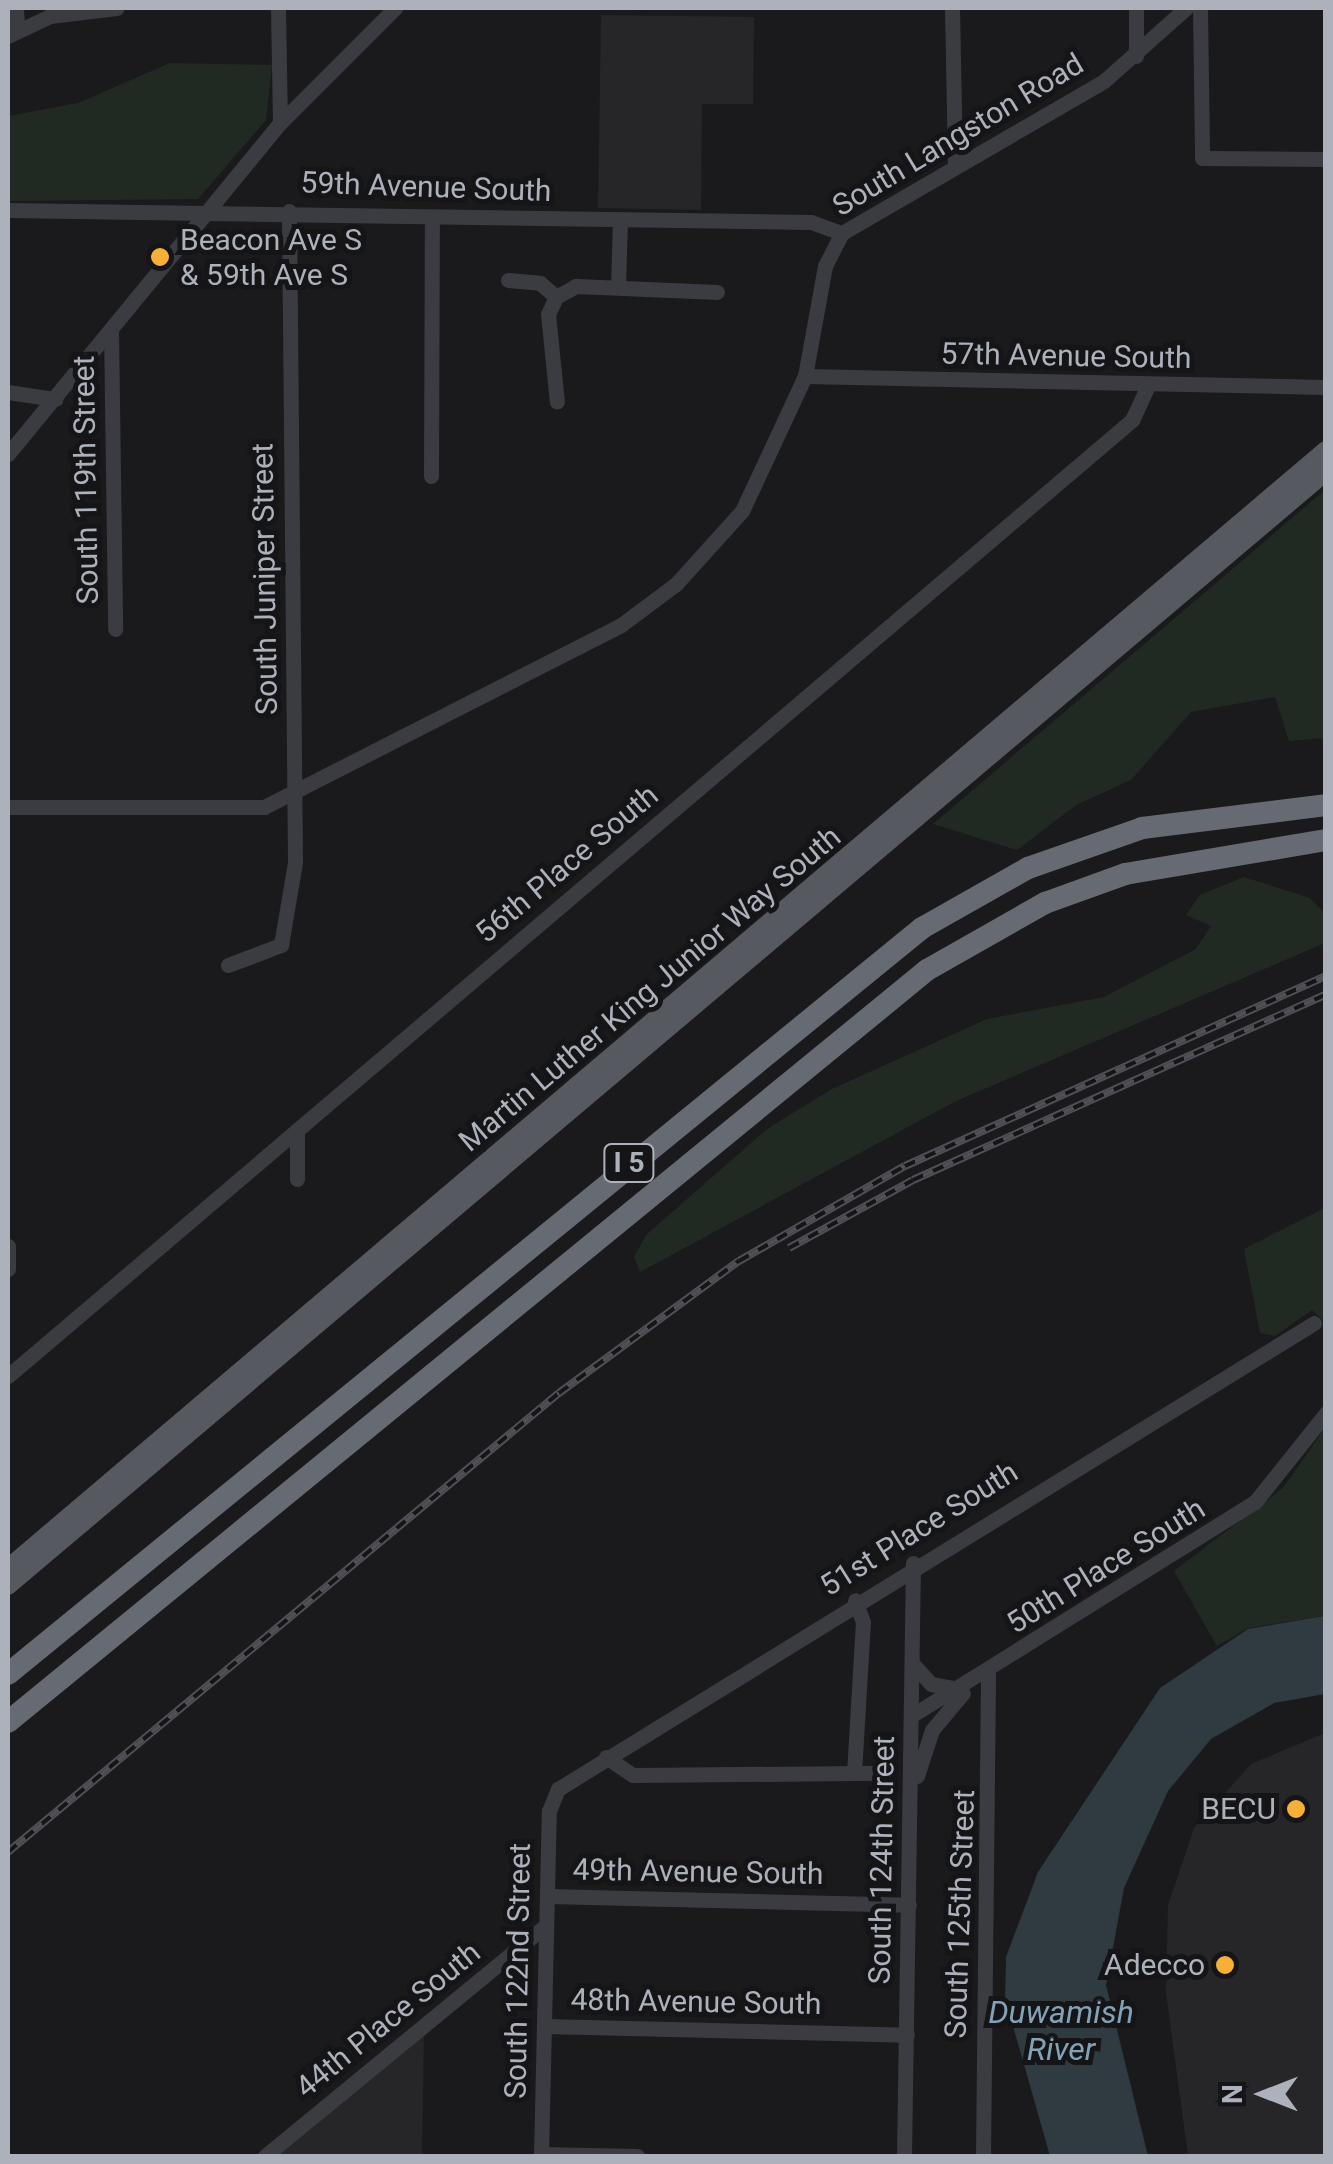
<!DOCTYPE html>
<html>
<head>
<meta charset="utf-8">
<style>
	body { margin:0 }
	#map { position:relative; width:1333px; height:2164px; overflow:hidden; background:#1a1a1c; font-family:Roboto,sans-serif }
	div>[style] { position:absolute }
	.built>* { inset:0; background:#262629 }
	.green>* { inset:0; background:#212a22 }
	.water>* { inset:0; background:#2f3a41 }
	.minor>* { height:15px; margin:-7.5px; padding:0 7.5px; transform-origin:7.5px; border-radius:7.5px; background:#3b3c41 }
	.major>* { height:18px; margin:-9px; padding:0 9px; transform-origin:9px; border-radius:9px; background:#565960 }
	.highway>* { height:22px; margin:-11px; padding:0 11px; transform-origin:11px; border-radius:11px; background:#666a72 }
	.rail>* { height:8px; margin-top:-4px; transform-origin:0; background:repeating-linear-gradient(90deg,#151517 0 11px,#4e5056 0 22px); box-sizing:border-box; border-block:2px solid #4e5056 }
	.dots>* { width:28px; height:28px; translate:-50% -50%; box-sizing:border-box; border:5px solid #151517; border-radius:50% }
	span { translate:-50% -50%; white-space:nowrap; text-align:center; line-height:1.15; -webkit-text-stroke:10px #151517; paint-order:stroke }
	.shield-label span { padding:2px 8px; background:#151517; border:2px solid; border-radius:8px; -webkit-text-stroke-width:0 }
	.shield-label { font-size:28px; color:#acb1bc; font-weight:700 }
	.street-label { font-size:30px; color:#acb1bc }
	.poi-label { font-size:30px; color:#acb1bc }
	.left { translate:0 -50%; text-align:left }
	.right { translate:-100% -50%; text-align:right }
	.water-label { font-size:32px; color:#83a1b7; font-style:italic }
	.frame { position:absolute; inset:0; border:10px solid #acb1bc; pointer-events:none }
	.north { position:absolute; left:1213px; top:2044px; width:100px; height:100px; -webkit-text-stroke:8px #151517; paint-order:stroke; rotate:270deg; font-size:28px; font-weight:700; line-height:40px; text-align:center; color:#acb1bc }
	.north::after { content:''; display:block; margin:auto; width:35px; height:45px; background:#acb1bc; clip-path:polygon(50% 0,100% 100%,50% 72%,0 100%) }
</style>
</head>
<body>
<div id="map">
	<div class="built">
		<i style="clip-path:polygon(601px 15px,754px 17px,753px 104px,702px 104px,701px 210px,598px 208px)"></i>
		<i style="clip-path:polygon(1325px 1733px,1325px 2156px,1188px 2156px,1166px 1993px,1168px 1905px,1194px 1828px,1251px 1764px)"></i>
		<i style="clip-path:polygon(424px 2035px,422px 2156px,277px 2156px)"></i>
	</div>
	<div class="green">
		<i style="clip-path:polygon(170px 63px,272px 65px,266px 120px,198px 199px,8px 201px,8px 116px,78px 103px)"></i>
		<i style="clip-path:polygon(1325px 490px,1325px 738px,1289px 741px,1275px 697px,1191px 712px,1131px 780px,1076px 805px,1017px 850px,933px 824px)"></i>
		<i style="clip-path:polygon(1244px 877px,1310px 898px,1325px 914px,1325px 943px,956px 1101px,640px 1272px,634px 1257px,646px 1235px,767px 1129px,832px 1089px,987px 1019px,1104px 997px,1196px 949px,1211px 926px,1186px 915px,1200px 895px)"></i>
		<i style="clip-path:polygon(1325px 1208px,1325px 1322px,1312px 1310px,1275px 1336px,1260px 1333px,1244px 1249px)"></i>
		<i style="clip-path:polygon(1325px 1428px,1325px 1616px,1248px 1628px,1217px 1646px,1174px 1571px,1283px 1488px)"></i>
	</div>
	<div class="water">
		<i style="clip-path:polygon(1325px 1616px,1325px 1694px,1274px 1703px,1211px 1739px,1168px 1791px,1124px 1888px,1106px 1985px,1148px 2156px,1050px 2156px,1005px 1998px,1006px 1957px,1038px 1872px,1160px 1688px,1248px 1629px)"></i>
	</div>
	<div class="minor">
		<i style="left:16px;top:8px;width:21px;rotate:87deg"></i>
		<i style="left:278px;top:8px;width:115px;rotate:89deg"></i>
		<i style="left:952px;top:8px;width:158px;rotate:88.9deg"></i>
		<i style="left:1200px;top:8px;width:150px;rotate:89.2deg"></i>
		<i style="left:1202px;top:158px;width:124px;rotate:0.5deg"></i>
		<i style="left:8px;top:36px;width:47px;rotate:-25.5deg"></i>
		<i style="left:50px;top:16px;width:67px;rotate:-6.8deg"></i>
		<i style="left:1136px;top:56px;width:48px;rotate:-90deg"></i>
		<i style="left:8px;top:210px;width:803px;rotate:0.86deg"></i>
		<i style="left:811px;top:222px;width:33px;rotate:20deg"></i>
		<i style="left:508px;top:280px;width:32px;rotate:5deg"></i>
		<i style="left:540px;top:283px;width:21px;rotate:41deg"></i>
		<i style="left:556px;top:297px;width:23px;rotate:-29deg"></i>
		<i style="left:576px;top:286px;width:141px;rotate:2.4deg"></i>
		<i style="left:618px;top:287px;width:67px;rotate:-88.3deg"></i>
		<i style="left:556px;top:297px;width:19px;rotate:115deg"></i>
		<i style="left:548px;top:314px;width:88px;rotate:84.2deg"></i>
		<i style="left:111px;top:329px;width:300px;rotate:89.2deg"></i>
		<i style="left:805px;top:376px;width:521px;rotate:1.21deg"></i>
		<i style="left:8px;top:392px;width:48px;rotate:8.5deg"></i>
		<i style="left:8px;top:454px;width:428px;rotate:-50.6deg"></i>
		<i style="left:280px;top:123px;width:163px;rotate:-45deg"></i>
		<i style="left:431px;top:476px;width:259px;rotate:-89.8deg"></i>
		<i style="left:8px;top:807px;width:256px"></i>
		<i style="left:264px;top:807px;width:401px;rotate:-27deg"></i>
		<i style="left:621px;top:625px;width:69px;rotate:-36.7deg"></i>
		<i style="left:676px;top:584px;width:98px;rotate:-47.9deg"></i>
		<i style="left:742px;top:511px;width:149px;rotate:-65deg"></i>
		<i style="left:805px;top:376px;width:112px;rotate:-79.7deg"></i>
		<i style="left:825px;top:266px;width:37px;rotate:-63deg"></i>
		<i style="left:842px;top:233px;width:303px;rotate:-30.1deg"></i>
		<i style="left:1104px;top:81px;width:110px;rotate:-41.7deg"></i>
		<i style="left:228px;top:965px;width:57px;rotate:-20.7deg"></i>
		<i style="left:281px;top:945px;width:84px;rotate:-80.4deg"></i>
		<i style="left:295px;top:862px;width:651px;rotate:-90.53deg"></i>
		<i style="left:297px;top:1130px;width:49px;rotate:90deg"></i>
		<i style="left:8px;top:1246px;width:23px;rotate:90deg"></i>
		<i style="left:8px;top:1376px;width:1476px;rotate:-40.38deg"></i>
		<i style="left:1132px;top:420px;width:38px;rotate:-65deg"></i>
		<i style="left:912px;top:1663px;width:28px;rotate:48deg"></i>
		<i style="left:931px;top:1684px;width:28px;rotate:10deg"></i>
		<i style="left:911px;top:1716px;width:405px;rotate:-31.9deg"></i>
		<i style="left:1255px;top:1502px;width:114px;rotate:-51.4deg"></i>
		<i style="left:606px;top:1757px;width:32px;rotate:34deg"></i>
		<i style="left:633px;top:1775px;width:248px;rotate:-0.5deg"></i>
		<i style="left:854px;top:1773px;width:151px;rotate:-86.6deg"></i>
		<i style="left:863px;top:1622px;width:23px;rotate:-110deg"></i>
		<i style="left:917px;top:1776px;width:48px;rotate:-71.9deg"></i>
		<i style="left:932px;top:1730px;width:48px;rotate:-50deg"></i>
		<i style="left:547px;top:1896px;width:362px;rotate:1.4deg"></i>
		<i style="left:544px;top:2026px;width:363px;rotate:1.4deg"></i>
		<i style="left:541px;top:2154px;width:96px;rotate:1.2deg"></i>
		<i style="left:265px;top:2156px;width:364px;rotate:-39.4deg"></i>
		<i style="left:541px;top:2156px;width:345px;rotate:-88.7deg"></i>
		<i style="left:549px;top:1811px;width:24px;rotate:-68deg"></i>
		<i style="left:558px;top:1789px;width:888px;rotate:-31.65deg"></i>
		<i style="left:904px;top:2156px;width:593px;rotate:-89.13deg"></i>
		<i style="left:983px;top:2156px;width:483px;rotate:-89.4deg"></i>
	</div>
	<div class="major">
		<i style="left:8px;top:1568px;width:1728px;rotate:-40.31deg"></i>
		<i style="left:8px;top:1586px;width:1726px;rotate:-40.21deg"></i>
	</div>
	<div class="highway">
		<i style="left:8px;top:1674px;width:1180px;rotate:-39.22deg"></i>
		<i style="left:922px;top:928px;width:122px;rotate:-29.5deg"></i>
		<i style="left:1028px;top:868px;width:121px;rotate:-19.3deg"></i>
		<i style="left:1142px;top:828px;width:185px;rotate:-7.1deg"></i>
		<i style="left:8px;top:1722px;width:1187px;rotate:-39.29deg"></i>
		<i style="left:927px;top:970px;width:136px;rotate:-29.6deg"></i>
		<i style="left:1045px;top:903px;width:85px;rotate:-19.9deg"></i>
		<i style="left:1125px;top:874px;width:204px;rotate:-9.6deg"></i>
	</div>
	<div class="rail">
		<i style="left:789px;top:1248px;width:141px;rotate:-28.7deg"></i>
		<i style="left:913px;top:1180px;width:453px;rotate:-24.2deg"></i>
		<i style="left:8px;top:1852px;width:717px;rotate:-39.8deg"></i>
		<i style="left:559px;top:1393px;width:223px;rotate:-36.3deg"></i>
		<i style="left:739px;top:1261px;width:191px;rotate:-29.8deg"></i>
		<i style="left:905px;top:1166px;width:462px;rotate:-24.3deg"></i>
	</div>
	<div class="dots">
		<i style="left:160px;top:257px;background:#f6af37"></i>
		<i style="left:1296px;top:1809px;background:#f6af37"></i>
		<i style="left:1225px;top:1965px;background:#f6af37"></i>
	</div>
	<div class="shield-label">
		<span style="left:629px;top:1163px">I 5</span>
	</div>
	<div class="street-label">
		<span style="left:958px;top:135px;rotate:-31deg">South Langston Road</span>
		<span style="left:426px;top:187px;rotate:2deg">59th Avenue South</span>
		<span style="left:1066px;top:356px;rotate:1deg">57th Avenue South</span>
		<span style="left:86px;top:480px;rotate:-91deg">South 119th Street</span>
		<span style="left:265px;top:579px;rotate:-91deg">South Juniper Street</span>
		<span style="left:567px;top:864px;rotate:-40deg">56th Place South</span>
		<span style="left:650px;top:989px;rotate:-40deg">Martin Luther King Junior Way South</span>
		<span style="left:919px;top:1529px;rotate:-32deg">51st Place South</span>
		<span style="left:1106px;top:1566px;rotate:-32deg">50th Place South</span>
		<span style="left:882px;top:1860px;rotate:-89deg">South 124th Street</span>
		<span style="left:698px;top:1872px;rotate:1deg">49th Avenue South</span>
		<span style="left:960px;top:1914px;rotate:-88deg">South 125th Street</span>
		<span style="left:518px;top:1971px;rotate:-89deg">South 122nd Street</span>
		<span style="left:696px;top:2002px;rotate:1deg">48th Avenue South</span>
		<span style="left:388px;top:2020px;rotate:-39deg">44th Place South</span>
	</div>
	<div class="poi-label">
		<span class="left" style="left:180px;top:257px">Beacon Ave S<br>&amp; 59th Ave S</span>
		<span class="right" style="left:1276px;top:1809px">BECU</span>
		<span class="right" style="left:1205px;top:1965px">Adecco</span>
	</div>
	<div class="water-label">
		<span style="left:1061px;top:2031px">Duwamish<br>River</span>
	</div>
	<div class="frame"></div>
	<div class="north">N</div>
</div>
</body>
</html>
